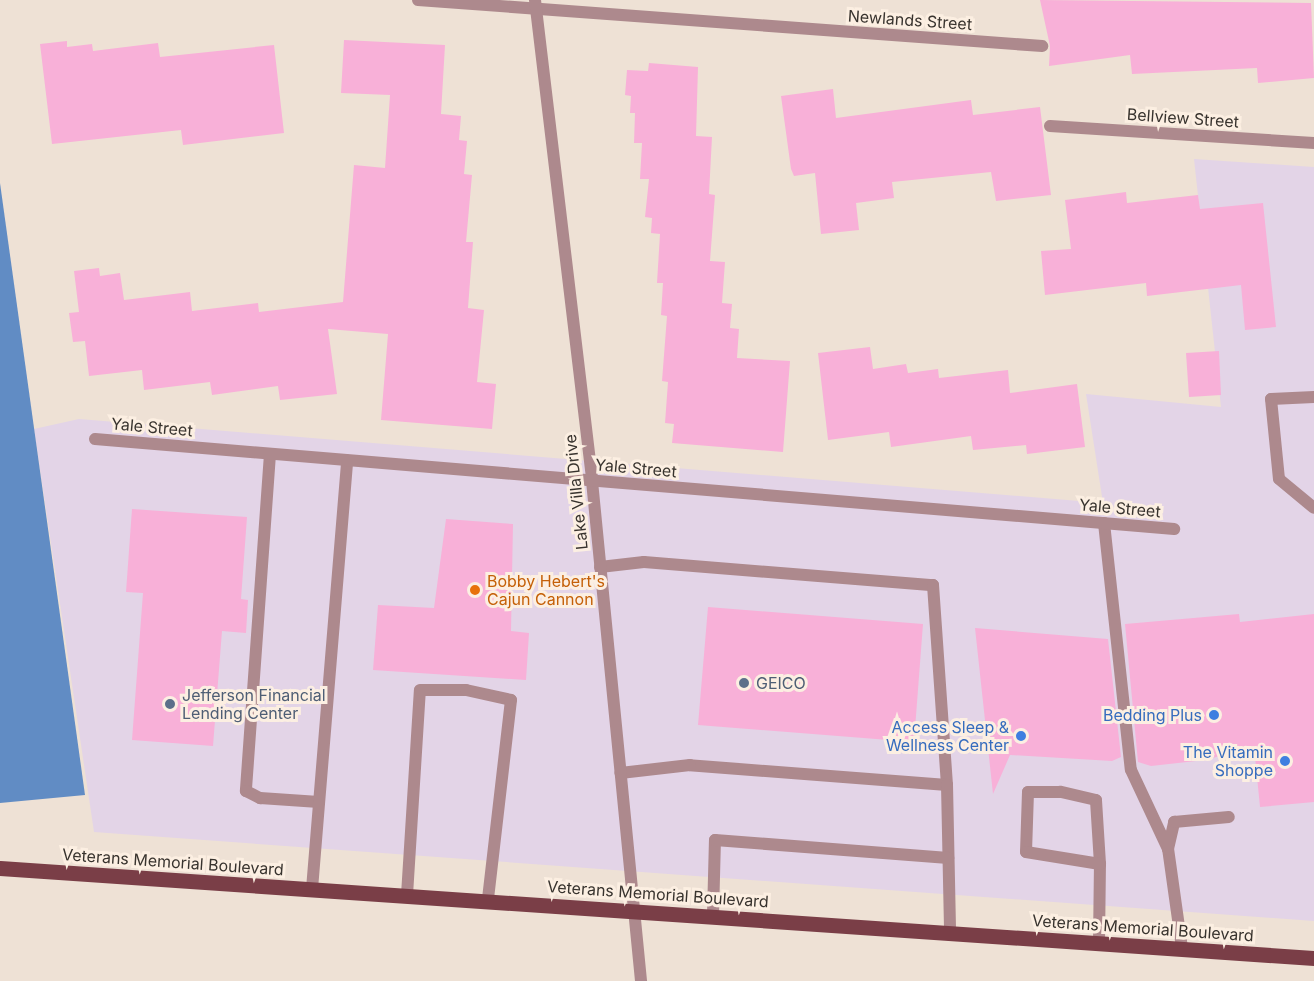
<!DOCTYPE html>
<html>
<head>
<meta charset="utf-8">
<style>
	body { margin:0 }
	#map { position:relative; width:1314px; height:981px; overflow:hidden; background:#eee1d5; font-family:Inter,sans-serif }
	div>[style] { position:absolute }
	.commercial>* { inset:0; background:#e3d4e7 }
	.water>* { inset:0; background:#618cc4 }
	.building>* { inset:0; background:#f8b0d8 }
	.lane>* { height:12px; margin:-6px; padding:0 6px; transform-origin:6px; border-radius:6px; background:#ad898d }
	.street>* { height:12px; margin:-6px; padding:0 6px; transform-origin:6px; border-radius:6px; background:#ad898d }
	.primary>* { height:15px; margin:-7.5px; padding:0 7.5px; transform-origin:7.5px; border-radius:7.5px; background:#7a3e47 }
	.dots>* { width:16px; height:16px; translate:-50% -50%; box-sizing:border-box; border:3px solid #fcefe2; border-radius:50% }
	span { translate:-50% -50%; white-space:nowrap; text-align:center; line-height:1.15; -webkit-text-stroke:6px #fcefe2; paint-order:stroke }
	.street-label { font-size:16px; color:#38332e }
	.food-label { font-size:16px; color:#c56008 }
	.left { translate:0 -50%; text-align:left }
	.service-label { font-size:16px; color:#4e5e75 }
	.shop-label { font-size:16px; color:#366cbe }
	.right { translate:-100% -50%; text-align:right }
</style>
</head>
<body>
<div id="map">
	<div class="commercial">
		<i style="clip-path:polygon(1194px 159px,1314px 167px,1314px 921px,94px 832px,34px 429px,79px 419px,1103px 503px,1086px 394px,1221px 407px)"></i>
	</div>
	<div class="water">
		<i style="clip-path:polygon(0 183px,85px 795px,0 803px)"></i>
	</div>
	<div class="building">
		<i style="clip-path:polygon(1040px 0,1311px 3px,1314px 78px,1258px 83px,1257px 68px,1132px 74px,1130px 55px,1049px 66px,1050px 46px)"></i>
		<i style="clip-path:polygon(344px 40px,445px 45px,441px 114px,461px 116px,459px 140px,467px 141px,464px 174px,472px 175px,466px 242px,473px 242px,468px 308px,484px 310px,477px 382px,496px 384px,492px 429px,381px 420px,388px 334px,328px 329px,337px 394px,280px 400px,278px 386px,212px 395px,210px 382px,144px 390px,142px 370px,89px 376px,85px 341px,73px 342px,69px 313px,79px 312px,74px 271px,99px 268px,100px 276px,120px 273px,124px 300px,190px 292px,192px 311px,258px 303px,259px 312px,343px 302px,354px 165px,385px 168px,390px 95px,341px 93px)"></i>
		<i style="clip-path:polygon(67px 41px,67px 47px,92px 44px,93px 51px,158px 43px,160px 57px,274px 45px,284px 133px,183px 145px,181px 130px,52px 144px,40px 44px)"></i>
		<i style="clip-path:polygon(649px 63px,698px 67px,696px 136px,712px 137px,709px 194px,715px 195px,710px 261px,725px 262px,722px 303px,732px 304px,730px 328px,739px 329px,737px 358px,790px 361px,783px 452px,672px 443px,674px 424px,665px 423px,668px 382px,662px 381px,667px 316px,661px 315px,663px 283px,657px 283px,660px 234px,651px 233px,652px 218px,645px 217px,649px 179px,640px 179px,642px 143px,634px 143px,635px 113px,630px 113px,631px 96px,625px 95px,627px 70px,648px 71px)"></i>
		<i style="clip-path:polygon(833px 89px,836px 118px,971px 100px,973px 115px,1040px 107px,1051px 195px,996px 201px,991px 172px,892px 182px,894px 198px,856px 203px,859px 230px,821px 234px,815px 173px,794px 176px,791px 169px,781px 96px)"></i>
		<i style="clip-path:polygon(1126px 192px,1127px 203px,1198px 195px,1200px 209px,1263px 203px,1276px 327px,1245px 330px,1241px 285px,1147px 296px,1146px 283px,1045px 295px,1041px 251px,1071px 249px,1065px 200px)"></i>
		<i style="clip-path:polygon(870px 347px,873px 369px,906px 364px,908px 373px,938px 369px,939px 378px,1008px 370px,1010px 393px,1077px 384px,1085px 447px,1027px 454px,1026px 445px,973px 450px,971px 436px,891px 447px,889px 432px,828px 440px,818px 353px)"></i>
		<i style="clip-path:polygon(1219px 351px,1221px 395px,1189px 397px,1186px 353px)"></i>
		<i style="clip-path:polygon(132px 509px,247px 517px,241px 599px,248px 600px,246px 633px,222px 631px,213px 746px,132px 740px,143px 593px,126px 592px)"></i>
		<i style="clip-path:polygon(446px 519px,513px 524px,511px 631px,529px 633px,526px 680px,373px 670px,378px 605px,434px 608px)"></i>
		<i style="clip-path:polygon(708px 607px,923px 624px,914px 742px,698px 725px)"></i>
		<i style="clip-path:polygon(1239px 614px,1240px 622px,1314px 614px,1314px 802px,1260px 807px,1254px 747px,1205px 760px,1151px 766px,1138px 762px,1125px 624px)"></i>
		<i style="clip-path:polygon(975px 628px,1108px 639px,1121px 757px,1112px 761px,1010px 755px,993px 794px)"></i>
	</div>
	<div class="lane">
		<i style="left:1314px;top:397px;width:43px;rotate:177.3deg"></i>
		<i style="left:1271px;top:399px;width:80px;rotate:84.3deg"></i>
		<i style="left:1279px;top:479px;width:45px;rotate:39.6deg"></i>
		<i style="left:270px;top:454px;width:338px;rotate:94.1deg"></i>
		<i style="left:246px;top:791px;width:16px;rotate:27deg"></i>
		<i style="left:260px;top:798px;width:59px;rotate:3.9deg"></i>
		<i style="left:1104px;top:523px;width:248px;rotate:83.8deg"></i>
		<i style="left:1131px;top:770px;width:87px;rotate:64.9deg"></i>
		<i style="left:600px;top:567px;width:44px;rotate:-6.5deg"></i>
		<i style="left:644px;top:562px;width:290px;rotate:4.6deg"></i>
		<i style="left:933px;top:585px;width:200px;rotate:86deg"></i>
		<i style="left:947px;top:785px;width:258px;rotate:-175.6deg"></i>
		<i style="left:690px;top:765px;width:70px;rotate:173.5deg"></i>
		<i style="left:947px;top:785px;width:148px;rotate:88.8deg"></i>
		<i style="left:312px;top:889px;width:430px;rotate:-85.3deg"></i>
		<i style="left:407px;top:895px;width:205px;rotate:-86.4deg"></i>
		<i style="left:420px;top:690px;width:46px"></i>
		<i style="left:466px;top:690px;width:46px;rotate:12.5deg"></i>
		<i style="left:511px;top:700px;width:201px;rotate:96.6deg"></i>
		<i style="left:713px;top:915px;width:75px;rotate:-88.5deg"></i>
		<i style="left:715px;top:840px;width:234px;rotate:4.4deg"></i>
		<i style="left:1099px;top:943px;width:79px;rotate:-89.3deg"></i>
		<i style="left:1100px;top:864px;width:64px;rotate:-93.6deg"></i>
		<i style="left:1096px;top:800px;width:37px;rotate:-167deg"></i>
		<i style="left:1060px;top:792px;width:32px;rotate:180deg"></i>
		<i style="left:1028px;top:792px;width:60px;rotate:91.9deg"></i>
		<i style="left:1026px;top:852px;width:75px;rotate:9.2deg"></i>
		<i style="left:1182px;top:948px;width:100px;rotate:-98deg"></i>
		<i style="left:1168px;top:849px;width:28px;rotate:-77deg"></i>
		<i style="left:1174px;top:822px;width:55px;rotate:-5.2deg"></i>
	</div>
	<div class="street">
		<i style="left:418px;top:0;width:626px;rotate:4.22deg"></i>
		<i style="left:535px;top:0;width:484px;rotate:83.2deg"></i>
		<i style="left:592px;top:481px;width:502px;rotate:84.4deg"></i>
		<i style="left:1050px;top:126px;width:265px;rotate:3.7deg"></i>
		<i style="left:95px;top:439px;width:1083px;rotate:4.77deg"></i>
	</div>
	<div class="primary">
		<i style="left:0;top:868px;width:1317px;rotate:3.92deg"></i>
	</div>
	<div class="dots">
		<i style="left:475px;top:590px;background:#e8710a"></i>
		<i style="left:744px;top:683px;background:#5c6f8a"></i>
		<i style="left:170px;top:704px;background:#5c6f8a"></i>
		<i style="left:1214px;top:715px;background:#3f7fe0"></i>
		<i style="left:1021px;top:736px;background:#3f7fe0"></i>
		<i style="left:1285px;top:761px;background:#3f7fe0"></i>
	</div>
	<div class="street-label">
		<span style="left:910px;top:20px;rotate:4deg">Newlands Street</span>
		<span style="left:1183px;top:118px;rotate:4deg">Bellview Street</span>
		<span style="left:152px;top:427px;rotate:5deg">Yale Street</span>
		<span style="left:636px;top:468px;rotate:5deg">Yale Street</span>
		<span style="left:576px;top:492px;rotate:-96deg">Lake Villa Drive</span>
		<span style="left:1120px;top:508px;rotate:5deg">Yale Street</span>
		<span style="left:173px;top:862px;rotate:4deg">Veterans Memorial Boulevard</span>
		<span style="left:658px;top:894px;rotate:4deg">Veterans Memorial Boulevard</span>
		<span style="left:1143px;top:928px;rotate:4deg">Veterans Memorial Boulevard</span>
	</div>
	<div class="food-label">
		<span class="left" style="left:487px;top:590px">Bobby Hebert's<br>Cajun Cannon</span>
	</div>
	<div class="service-label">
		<span class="left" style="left:756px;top:683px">GEICO</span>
		<span class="left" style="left:182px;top:704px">Jefferson Financial<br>Lending Center</span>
	</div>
	<div class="shop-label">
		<span class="right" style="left:1202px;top:715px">Bedding Plus</span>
		<span class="right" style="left:1009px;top:736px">Access Sleep &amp;<br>Wellness Center</span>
		<span class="right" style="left:1273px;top:761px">The Vitamin<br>Shoppe</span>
	</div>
</div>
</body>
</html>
